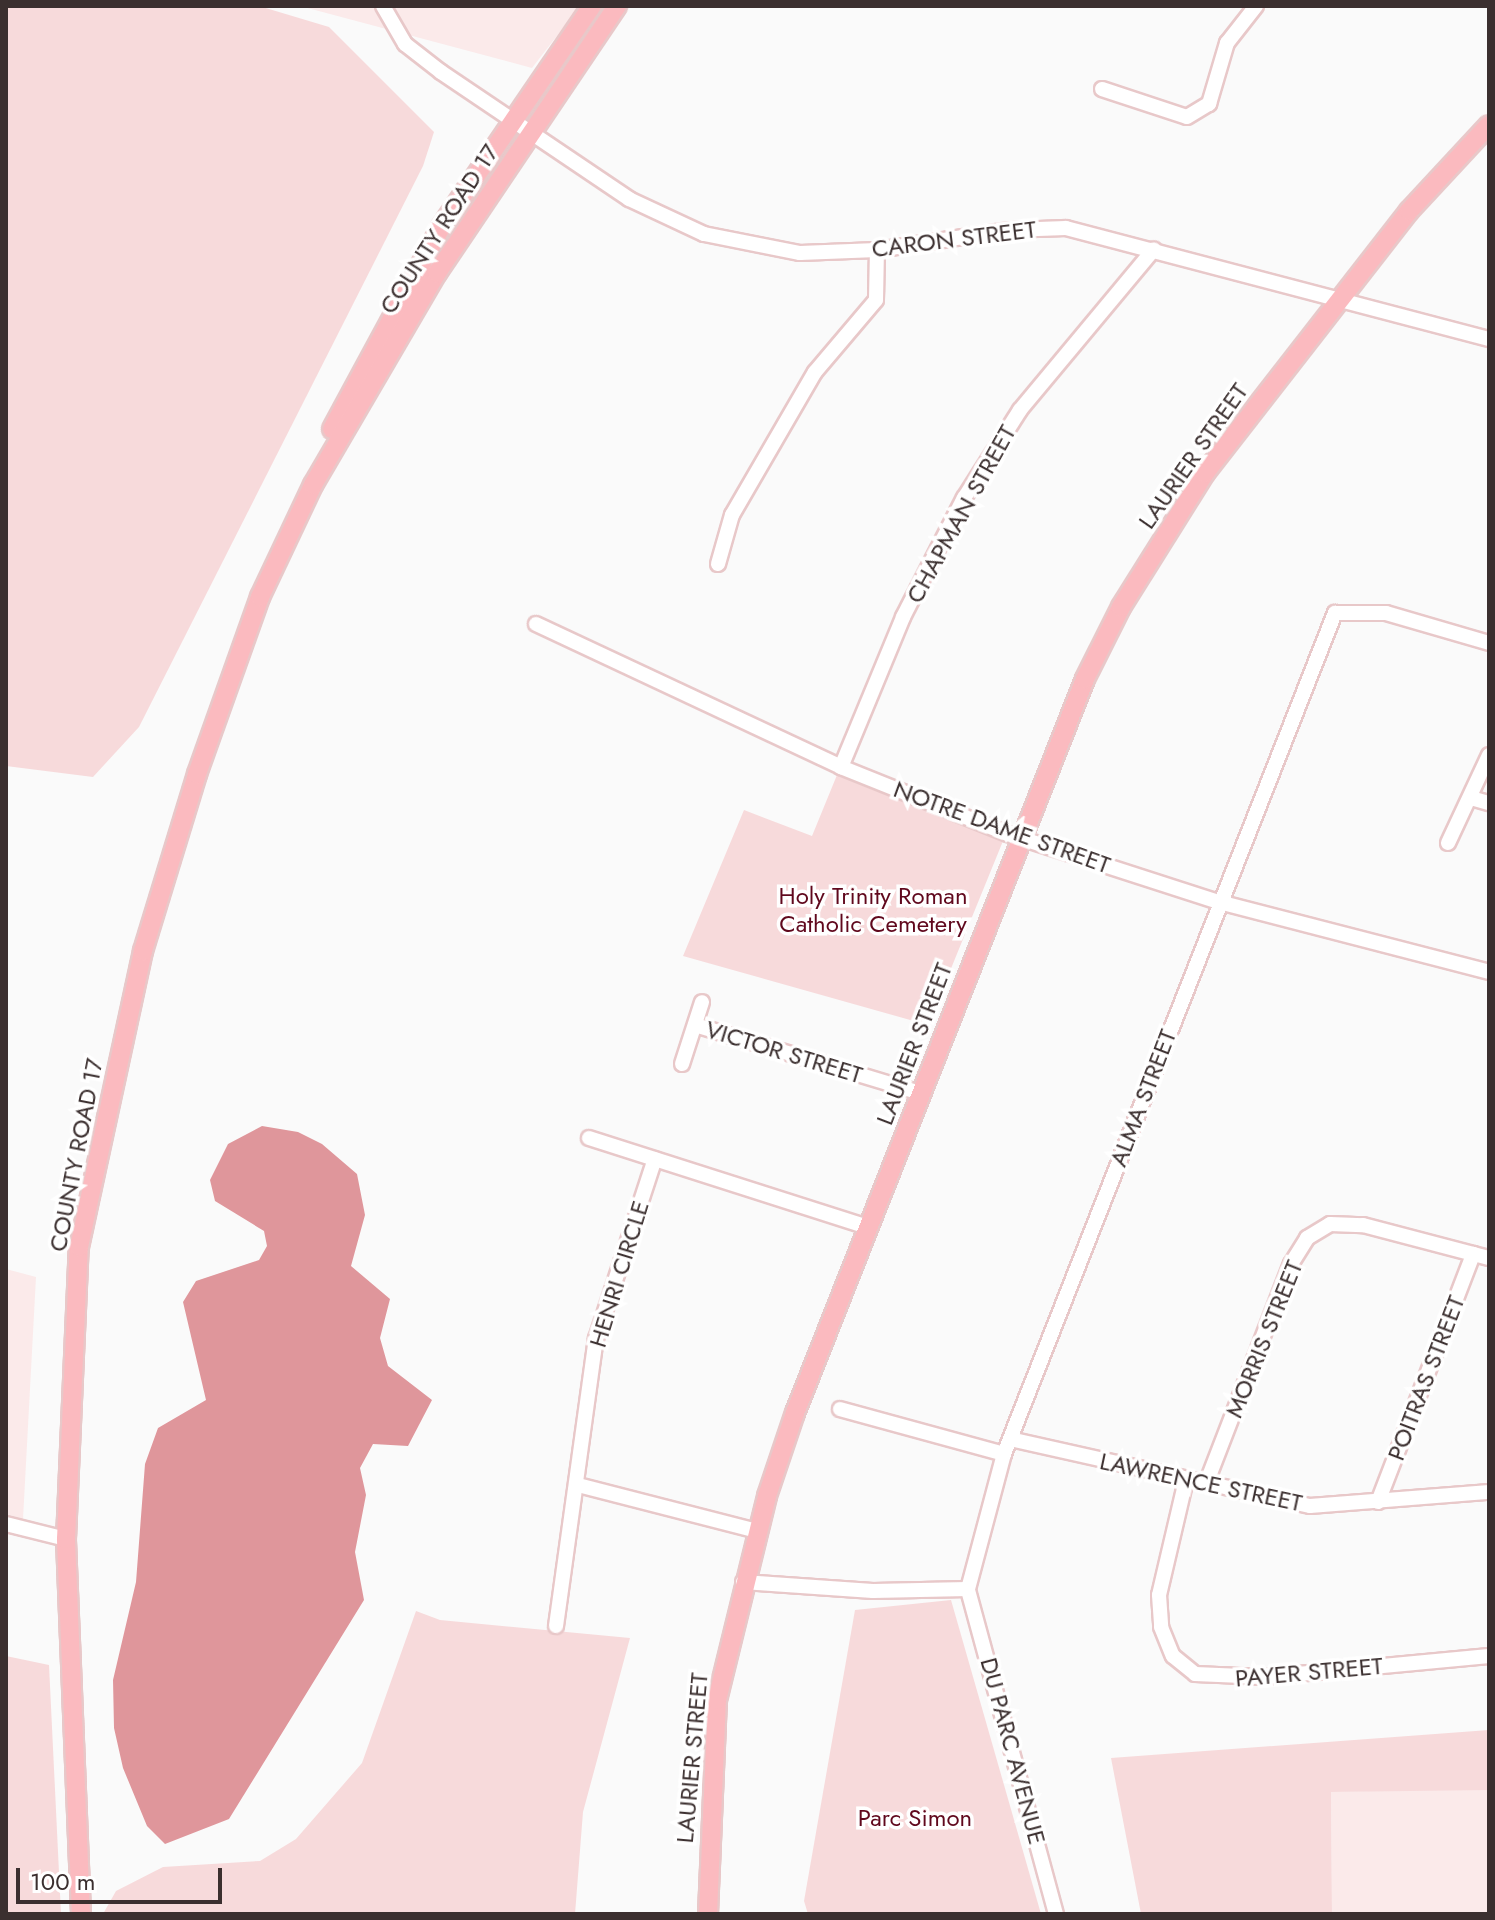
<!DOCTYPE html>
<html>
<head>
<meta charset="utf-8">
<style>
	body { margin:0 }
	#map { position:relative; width:1495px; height:1920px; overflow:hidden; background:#fafafa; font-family:Jost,sans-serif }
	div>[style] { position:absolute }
	.built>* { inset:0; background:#fbeaea }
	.green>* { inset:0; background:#f7dadb }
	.water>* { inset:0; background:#df969b }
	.roads { filter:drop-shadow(2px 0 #e8c8c9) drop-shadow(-2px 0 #e8c8c9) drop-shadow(0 2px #e8c8c9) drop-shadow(0 -2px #e8c8c9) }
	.minor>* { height:14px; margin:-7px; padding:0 7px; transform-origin:7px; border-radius:7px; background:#fff }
	.major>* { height:18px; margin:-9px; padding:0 9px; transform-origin:9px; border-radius:9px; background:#fbbabf }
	span { translate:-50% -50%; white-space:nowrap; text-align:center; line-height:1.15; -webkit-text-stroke:7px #fff; paint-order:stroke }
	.street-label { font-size:24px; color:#3b2f2f }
	.park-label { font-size:24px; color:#60081d }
	.frame { position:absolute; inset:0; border:8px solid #3b2f2f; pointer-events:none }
	.scale { position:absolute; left:16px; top:1868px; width:206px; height:36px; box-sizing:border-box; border:4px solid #3b2f2f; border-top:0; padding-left:10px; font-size:24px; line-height:28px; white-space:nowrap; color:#3b2f2f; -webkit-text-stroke:6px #fff; paint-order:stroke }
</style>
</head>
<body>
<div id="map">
	<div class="built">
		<i style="clip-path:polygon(300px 6px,580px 6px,532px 68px)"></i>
		<i style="clip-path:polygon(6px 1269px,36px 1277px,23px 1519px,6px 1514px)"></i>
		<i style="clip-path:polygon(1489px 1788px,1489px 1914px,1332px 1914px,1331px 1792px)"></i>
	</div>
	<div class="green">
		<i style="clip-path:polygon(6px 6px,259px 6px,329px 27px,434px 132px,423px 166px,139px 727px,93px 777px,6px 766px)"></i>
		<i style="clip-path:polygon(837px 775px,1003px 841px,928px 1025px,683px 956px,744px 810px,812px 836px)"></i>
		<i style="clip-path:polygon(951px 1600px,1041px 1914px,808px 1914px,804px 1901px,855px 1610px)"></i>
		<i style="clip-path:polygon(416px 1611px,440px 1620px,630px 1638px,583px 1812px,575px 1914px,103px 1914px,116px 1891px,163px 1867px,260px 1861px,296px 1839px,362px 1763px)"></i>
		<i style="clip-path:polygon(6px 1656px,49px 1665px,61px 1914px,6px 1914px)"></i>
		<i style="clip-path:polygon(1489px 1730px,1489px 1790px,1331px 1792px,1332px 1914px,1141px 1914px,1111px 1758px)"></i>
	</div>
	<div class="water">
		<i style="clip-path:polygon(262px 1126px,298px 1132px,322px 1144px,357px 1174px,365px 1215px,351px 1266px,390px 1299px,380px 1338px,388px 1366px,432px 1400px,408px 1446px,373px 1444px,360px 1468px,366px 1495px,355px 1552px,364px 1600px,229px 1819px,165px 1844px,147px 1826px,123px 1768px,114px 1728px,113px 1680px,136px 1582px,145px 1464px,158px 1428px,206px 1400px,183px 1302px,196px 1281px,259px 1260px,267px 1246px,264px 1231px,215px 1201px,210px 1180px,228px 1144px)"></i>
	</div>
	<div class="roads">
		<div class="minor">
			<i style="left:383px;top:6px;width:44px;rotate:59.9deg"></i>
			<i style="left:405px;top:44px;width:46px;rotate:37.9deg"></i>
			<i style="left:441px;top:72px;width:227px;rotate:34deg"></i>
			<i style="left:629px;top:199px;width:83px;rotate:25deg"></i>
			<i style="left:704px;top:234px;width:98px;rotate:11.2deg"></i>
			<i style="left:800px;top:253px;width:77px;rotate:-2.2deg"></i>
			<i style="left:877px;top:250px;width:134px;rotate:-8.6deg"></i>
			<i style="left:1010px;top:230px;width:56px;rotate:-2deg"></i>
			<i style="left:1066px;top:228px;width:437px;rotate:14.7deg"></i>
			<i style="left:1102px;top:89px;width:89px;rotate:18.2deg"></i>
			<i style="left:1187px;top:117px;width:26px;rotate:-31deg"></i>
			<i style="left:1209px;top:104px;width:64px;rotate:-73.6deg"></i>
			<i style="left:1227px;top:43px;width:47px;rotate:-51.9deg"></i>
			<i style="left:718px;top:564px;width:51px;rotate:-74.1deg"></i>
			<i style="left:732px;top:515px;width:165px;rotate:-59.9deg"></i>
			<i style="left:815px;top:372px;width:94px;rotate:-49.7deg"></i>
			<i style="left:876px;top:300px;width:50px;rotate:-88.9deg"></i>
			<i style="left:536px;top:624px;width:337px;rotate:25.1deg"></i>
			<i style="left:841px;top:767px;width:180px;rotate:21.9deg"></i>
			<i style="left:1008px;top:834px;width:222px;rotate:17.9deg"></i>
			<i style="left:1219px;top:902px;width:279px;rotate:14.5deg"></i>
			<i style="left:841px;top:767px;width:162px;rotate:-67.5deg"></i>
			<i style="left:903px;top:617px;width:134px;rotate:-62.9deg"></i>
			<i style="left:964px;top:498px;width:104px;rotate:-57.5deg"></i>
			<i style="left:1020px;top:410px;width:209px;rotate:-50.2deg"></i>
			<i style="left:1471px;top:798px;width:19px;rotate:16deg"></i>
			<i style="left:1448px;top:843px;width:97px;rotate:-65deg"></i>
			<i style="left:695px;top:1025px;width:235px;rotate:16.8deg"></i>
			<i style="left:682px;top:1064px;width:65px;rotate:-72.1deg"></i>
			<i style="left:589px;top:1138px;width:293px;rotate:17.7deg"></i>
			<i style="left:840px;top:1409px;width:170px;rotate:15.3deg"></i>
			<i style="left:1010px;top:1439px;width:307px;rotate:12.6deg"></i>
			<i style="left:1310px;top:1506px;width:180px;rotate:-4.5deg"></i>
			<i style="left:1186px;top:1480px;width:118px;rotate:103.2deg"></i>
			<i style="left:1159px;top:1595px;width:32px;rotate:86deg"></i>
			<i style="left:1161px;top:1627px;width:31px;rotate:68deg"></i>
			<i style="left:1173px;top:1656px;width:28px;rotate:39deg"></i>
			<i style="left:1195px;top:1674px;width:71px;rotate:2.4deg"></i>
			<i style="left:1266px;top:1677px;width:224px;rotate:-5.4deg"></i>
			<i style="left:1206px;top:1484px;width:236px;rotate:-68.9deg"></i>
			<i style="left:1291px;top:1264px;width:31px;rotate:-58deg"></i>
			<i style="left:1307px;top:1238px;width:27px;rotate:-31deg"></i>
			<i style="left:1330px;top:1224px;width:33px;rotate:2deg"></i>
			<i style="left:1363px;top:1225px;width:130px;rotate:14.7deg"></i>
			<i style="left:578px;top:1485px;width:185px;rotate:14.4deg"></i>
			<i style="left:1378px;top:1502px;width:266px;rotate:-69deg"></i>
			<i style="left:6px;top:1524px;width:62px;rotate:14deg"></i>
			<i style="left:743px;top:1582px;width:130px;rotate:4deg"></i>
			<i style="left:873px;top:1591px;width:95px;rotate:-1.2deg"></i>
			<i style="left:556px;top:1626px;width:290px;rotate:-82.1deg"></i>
			<i style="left:596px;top:1339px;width:189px;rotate:-71.9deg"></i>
			<i style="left:1056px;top:1914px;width:337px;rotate:-105.2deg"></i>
			<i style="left:968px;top:1589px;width:140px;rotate:-75.1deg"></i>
			<i style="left:1004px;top:1454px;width:904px;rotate:-68.52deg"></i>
			<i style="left:1335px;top:613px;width:51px"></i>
			<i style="left:1386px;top:613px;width:107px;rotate:16.2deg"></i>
		</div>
		<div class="major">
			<i style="left:332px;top:429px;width:230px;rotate:-61.6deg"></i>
			<i style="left:441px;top:227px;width:268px;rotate:-55.7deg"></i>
			<i style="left:81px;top:1914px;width:375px;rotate:-92.3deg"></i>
			<i style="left:66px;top:1539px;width:292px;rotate:-87.5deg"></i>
			<i style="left:79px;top:1247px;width:303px;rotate:-77.8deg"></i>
			<i style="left:143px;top:951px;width:185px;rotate:-73deg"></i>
			<i style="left:197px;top:774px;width:188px;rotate:-70.4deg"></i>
			<i style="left:260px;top:597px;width:124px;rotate:-64.7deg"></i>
			<i style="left:313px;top:485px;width:246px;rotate:-59.7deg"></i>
			<i style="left:437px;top:273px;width:322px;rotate:-56deg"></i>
			<i style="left:708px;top:1914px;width:214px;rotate:-87.6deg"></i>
			<i style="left:717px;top:1700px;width:210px;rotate:-76.2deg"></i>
			<i style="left:767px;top:1496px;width:88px;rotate:-71.4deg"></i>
			<i style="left:795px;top:1413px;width:789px;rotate:-68.44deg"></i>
			<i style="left:1085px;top:679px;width:80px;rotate:-63.4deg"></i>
			<i style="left:1121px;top:607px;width:158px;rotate:-57.9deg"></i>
			<i style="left:1205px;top:473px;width:332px;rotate:-52.1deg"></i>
			<i style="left:1409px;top:211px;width:117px;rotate:-47.1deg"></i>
		</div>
	</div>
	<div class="street-label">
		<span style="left:439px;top:229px;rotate:-57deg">COUNTY ROAD 17</span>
		<span style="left:954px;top:239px;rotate:-7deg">CARON STREET</span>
		<span style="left:1193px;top:456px;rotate:-55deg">LAURIER STREET</span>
		<span style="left:961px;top:514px;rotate:-61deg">CHAPMAN STREET</span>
		<span style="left:1002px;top:827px;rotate:20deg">NOTRE DAME STREET</span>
		<span style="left:914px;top:1044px;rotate:-69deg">LAURIER STREET</span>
		<span style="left:784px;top:1052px;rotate:17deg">VICTOR STREET</span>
		<span style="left:1143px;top:1098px;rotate:-69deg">ALMA STREET</span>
		<span style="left:76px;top:1155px;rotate:-79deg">COUNTY ROAD 17</span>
		<span style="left:619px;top:1274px;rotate:-73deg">HENRI CIRCLE</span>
		<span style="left:1264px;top:1339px;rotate:-68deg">MORRIS STREET</span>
		<span style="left:1426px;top:1378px;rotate:-69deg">POITRAS STREET</span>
		<span style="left:1201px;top:1482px;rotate:12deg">LAWRENCE STREET</span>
		<span style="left:1309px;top:1672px;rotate:-5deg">PAYER STREET</span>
		<span style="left:1013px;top:1751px;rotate:75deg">DU PARC AVENUE</span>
		<span style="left:692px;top:1758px;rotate:-85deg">LAURIER STREET</span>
	</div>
	<div class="park-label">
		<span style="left:873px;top:910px">Holy Trinity Roman<br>Catholic Cemetery</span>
		<span style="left:915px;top:1818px">Parc Simon</span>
	</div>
	<div class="frame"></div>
	<div class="scale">100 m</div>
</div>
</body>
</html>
